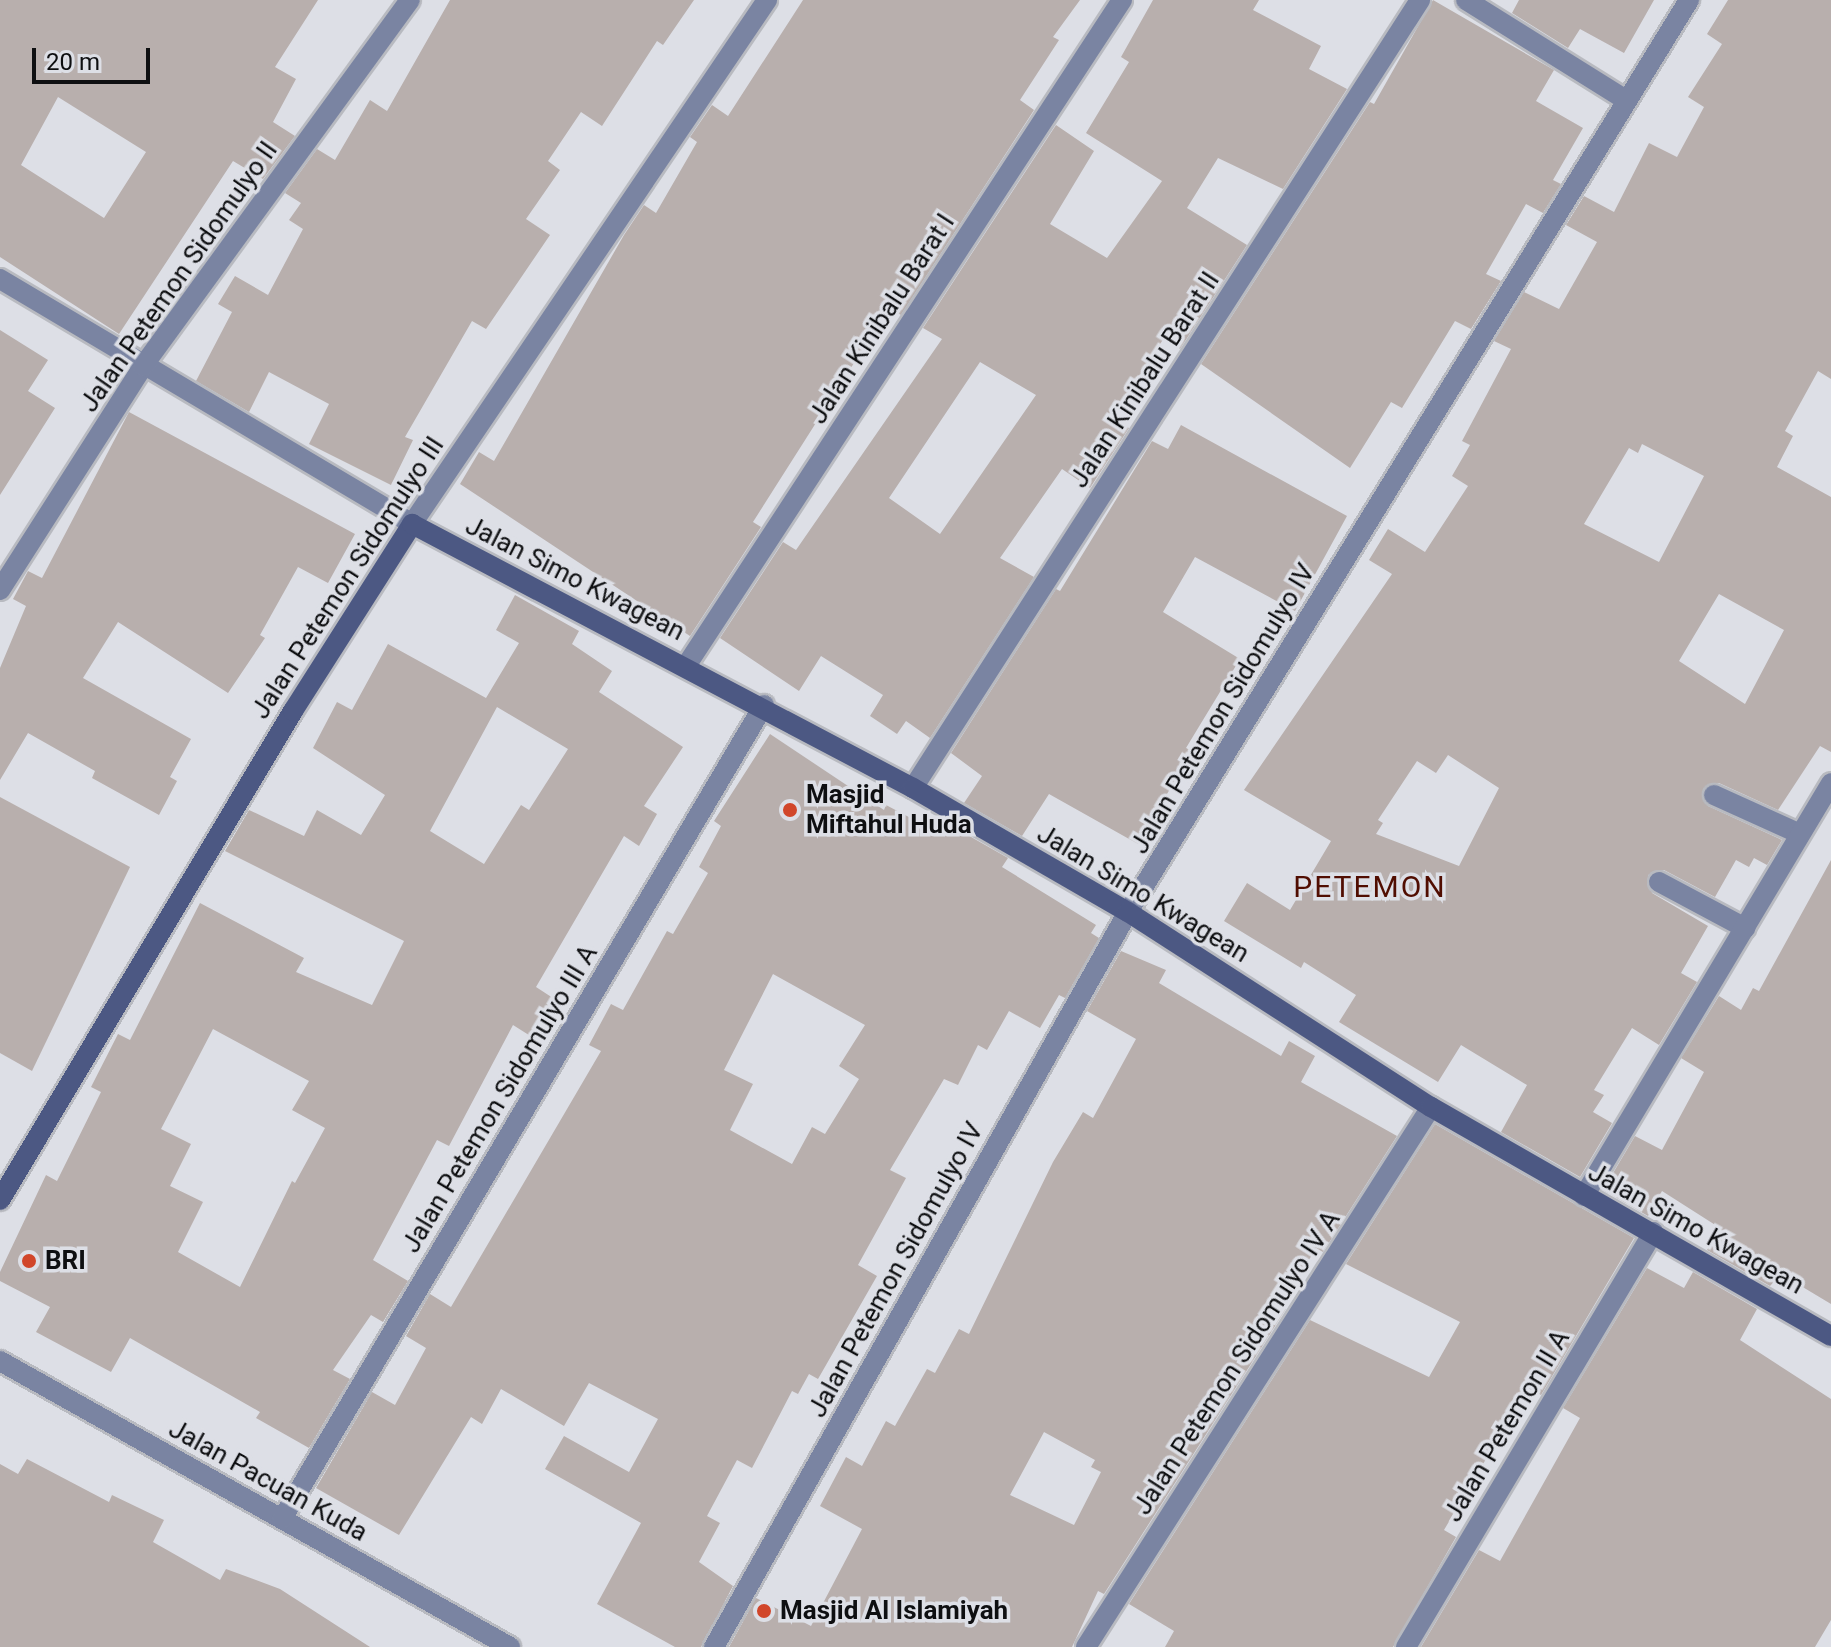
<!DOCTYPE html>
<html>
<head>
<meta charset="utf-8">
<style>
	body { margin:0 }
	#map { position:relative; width:1831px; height:1647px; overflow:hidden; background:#dddfe6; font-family:Roboto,sans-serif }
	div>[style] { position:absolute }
	.building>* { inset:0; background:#b8afad }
	.roads { filter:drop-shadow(2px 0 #b8bac0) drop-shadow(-2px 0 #b8bac0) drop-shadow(0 2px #b8bac0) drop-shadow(0 -2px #b8bac0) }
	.street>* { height:20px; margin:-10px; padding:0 10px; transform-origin:10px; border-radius:10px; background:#7a84a2 }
	.secondary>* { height:20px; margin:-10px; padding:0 10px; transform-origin:10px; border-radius:10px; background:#4c5883 }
	.dots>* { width:22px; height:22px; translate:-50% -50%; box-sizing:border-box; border:4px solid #dddfe6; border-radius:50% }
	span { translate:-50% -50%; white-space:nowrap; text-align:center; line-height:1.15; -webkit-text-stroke:7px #dddfe6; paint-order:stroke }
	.street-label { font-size:26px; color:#0e0f11 }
	.poi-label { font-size:26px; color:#0e0f11; font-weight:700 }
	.left { translate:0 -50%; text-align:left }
	.quarter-label { font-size:30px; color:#500d01; letter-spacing:2px }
	.scale { position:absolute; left:32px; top:48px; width:118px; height:36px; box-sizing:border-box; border:4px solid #0e0f11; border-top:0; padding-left:10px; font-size:24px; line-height:28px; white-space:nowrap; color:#0e0f11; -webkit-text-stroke:6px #dddfe6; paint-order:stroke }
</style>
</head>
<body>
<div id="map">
	<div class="building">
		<i style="clip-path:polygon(evenodd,0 0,318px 0,275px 67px,296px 79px,273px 122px,295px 136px,263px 179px,233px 161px,119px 334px,0 257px,0 0,58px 97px,146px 152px,104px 218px,21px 165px,58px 97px)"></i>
		<i style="clip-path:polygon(450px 0,694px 0,663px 45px,657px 41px,602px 126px,581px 112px,548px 161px,560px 170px,526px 219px,550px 235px,486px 329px,472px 321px,405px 437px,413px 440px,391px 485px,309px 444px,329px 404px,269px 372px,249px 412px,196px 381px,232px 312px,218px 304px,235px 276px,268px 295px,303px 229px,289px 220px,301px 203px,285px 193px,317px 149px,335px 160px,370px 100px,387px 111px)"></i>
		<i style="clip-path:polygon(803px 0,1080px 0,1053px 37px,1059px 40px,1020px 100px,1034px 110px,901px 315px,889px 308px,753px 522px,761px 527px,690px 636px,460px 484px,479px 452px,494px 461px,624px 235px,644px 205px,656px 213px,697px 142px,690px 137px,712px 105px,728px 116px)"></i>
		<i style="clip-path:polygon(evenodd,1153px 0,1259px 0,1253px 10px,1321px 46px,1309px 69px,1347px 89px,1283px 189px,1218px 158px,1187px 208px,1247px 245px,1180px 349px,1164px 338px,1112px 418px,1129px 428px,1090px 488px,1062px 469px,1000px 558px,1034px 577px,930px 738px,906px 721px,897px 734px,870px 716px,883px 695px,821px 656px,799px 691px,720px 638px,783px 542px,796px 550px,942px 339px,923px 328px,1056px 125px,1094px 151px,1050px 224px,1107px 258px,1162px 181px,1086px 133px,1129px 62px,1121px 57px,1153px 0,980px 362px,1036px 395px,940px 534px,889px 498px,980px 362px)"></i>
		<i style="clip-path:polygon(1433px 0,1554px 70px,1536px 101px,1583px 128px,1553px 180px,1561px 184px,1543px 213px,1526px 204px,1486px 274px,1501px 281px,1471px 329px,1455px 321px,1402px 408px,1391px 402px,1350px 468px,1201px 364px,1370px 102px,1374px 104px)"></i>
		<i style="clip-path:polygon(1519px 0,1654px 0,1624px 53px,1580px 29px,1568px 48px,1512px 13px)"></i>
		<i style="clip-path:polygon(evenodd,1728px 0,1831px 0,1831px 379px,1818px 371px,1785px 431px,1793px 436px,1777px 467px,1831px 497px,1831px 752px,1820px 746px,1778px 810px,1719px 783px,1703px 789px,1708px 806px,1782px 840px,1767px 865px,1754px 858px,1749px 867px,1736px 860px,1715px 897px,1664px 870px,1648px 875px,1652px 893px,1708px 926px,1681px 973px,1697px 982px,1659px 1045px,1632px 1028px,1594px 1090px,1604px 1095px,1593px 1112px,1612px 1123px,1580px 1177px,1501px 1132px,1527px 1085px,1461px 1045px,1438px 1082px,1339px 1022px,1356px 995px,1304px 962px,1301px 968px,1224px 921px,1247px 883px,1290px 910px,1331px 841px,1244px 790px,1392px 574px,1369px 560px,1388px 529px,1425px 552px,1468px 486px,1452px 476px,1470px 445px,1462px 441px,1511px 349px,1494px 341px,1524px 292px,1559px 309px,1597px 242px,1566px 225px,1584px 196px,1614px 212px,1649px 143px,1677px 157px,1704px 107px,1688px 97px,1722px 44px,1707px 34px,1728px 0,1642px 444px,1704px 476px,1659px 562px,1584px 524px,1629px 448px,1638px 453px,1642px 444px,1728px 0,1719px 594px,1784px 630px,1745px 704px,1679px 661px,1719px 594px,1728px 0,1448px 755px,1499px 788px,1459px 866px,1376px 834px,1383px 823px,1378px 820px,1417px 761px,1436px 773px,1448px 755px)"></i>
		<i style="clip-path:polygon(0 330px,48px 360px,28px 391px,55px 408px,0 495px)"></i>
		<i style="clip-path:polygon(129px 412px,355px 534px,328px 583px,298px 567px,260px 635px,265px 638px,228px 693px,118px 622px,83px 678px,191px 739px,170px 777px,177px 781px,159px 815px,92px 778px,95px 771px,28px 733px,0 780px,0 668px,26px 606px,13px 599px,28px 571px,42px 578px)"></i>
		<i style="clip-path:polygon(1181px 425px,1347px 516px,1295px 611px,1195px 557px,1163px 612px,1240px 659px,1186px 748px,1192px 751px,1138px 844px,1049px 794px,1022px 836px,964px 803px,982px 776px,951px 753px,1056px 589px,1060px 591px,1152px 441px,1168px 449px)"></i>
		<i style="clip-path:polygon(evenodd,515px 595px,579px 631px,572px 644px,612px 671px,599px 692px,683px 747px,644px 806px,657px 814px,639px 846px,624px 836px,536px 987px,556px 1000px,532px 1037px,513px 1025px,449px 1146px,437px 1140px,373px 1260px,408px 1281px,383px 1322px,371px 1315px,333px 1370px,350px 1379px,309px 1448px,256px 1418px,260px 1412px,130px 1338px,111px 1372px,36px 1332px,50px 1307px,0 1281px,0 1272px,46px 1175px,57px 1181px,101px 1092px,91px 1087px,118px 1034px,130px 1040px,200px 903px,304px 958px,296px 972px,372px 1005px,404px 941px,225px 851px,249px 810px,304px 836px,317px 810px,361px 835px,385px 795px,313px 748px,337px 702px,352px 710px,388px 644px,486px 698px,519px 643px,496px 630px,515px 595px,497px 707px,568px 749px,529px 810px,521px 805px,484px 864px,430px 831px,497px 707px,515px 595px,213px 1029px,309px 1081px,292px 1110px,325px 1128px,295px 1183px,292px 1181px,240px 1287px,178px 1252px,203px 1202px,170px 1186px,191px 1144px,161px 1129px,213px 1029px)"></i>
		<i style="clip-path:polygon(evenodd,770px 734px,884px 810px,886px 805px,943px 835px,950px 825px,1008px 858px,1002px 867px,1096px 925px,1091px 933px,1099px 938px,1065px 998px,1059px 995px,1040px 1028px,1009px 1011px,987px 1050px,978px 1045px,958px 1085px,944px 1079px,890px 1170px,906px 1178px,858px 1265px,877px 1276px,818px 1379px,809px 1374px,798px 1394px,792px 1391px,752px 1468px,737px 1460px,707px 1516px,720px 1523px,699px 1562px,733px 1586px,701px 1647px,675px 1647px,597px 1604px,641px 1523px,545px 1469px,564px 1436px,629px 1472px,658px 1419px,589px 1383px,564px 1426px,501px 1389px,482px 1424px,471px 1417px,399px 1535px,316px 1488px,372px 1392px,395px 1405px,426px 1348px,406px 1336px,430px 1294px,451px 1307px,601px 1051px,589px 1045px,611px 1004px,623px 1010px,667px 931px,673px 934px,708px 873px,699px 867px,721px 826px,714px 821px,770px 734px,773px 974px,865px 1025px,839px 1066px,859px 1079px,825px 1134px,812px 1127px,792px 1164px,730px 1130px,753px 1084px,724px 1070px,773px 974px)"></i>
		<i style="clip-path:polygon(0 797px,130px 867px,32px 1071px,0 1053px)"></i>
		<i style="clip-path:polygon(1831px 860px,1831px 1304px,1781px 1274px,1770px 1286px,1707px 1250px,1720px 1228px,1662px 1191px,1648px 1216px,1603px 1190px,1635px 1136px,1662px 1150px,1704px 1072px,1681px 1058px,1719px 996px,1741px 1010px,1753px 988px,1759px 991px)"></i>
		<i style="clip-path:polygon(evenodd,1121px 951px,1166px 970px,1159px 983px,1281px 1056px,1289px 1041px,1315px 1056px,1301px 1082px,1397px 1136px,1323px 1252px,1316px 1248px,1281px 1307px,1286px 1309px,1104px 1594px,1098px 1591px,1072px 1647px,729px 1647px,756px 1598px,811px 1626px,862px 1529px,820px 1506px,846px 1457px,862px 1466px,886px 1421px,895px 1426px,927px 1369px,935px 1373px,959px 1329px,969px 1334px,1053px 1162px,1083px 1112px,1093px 1118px,1136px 1039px,1087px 1011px,1121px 951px,1044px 1432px,1095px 1460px,1091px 1467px,1101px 1472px,1074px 1525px,1010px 1495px,1044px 1432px)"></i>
		<i style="clip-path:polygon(1435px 1124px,1634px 1238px,1541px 1395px,1528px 1388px,1444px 1530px,1456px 1537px,1393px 1647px,1165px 1647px,1174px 1631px,1129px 1604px,1310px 1320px,1429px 1377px,1460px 1322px,1346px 1264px)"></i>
		<i style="clip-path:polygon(1647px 1268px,1684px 1288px,1693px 1272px,1757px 1309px,1740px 1340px,1831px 1399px,1831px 1620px,1815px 1647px,1421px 1647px,1479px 1550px,1500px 1561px,1580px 1418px,1563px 1408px)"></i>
		<i style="clip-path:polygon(27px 1459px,109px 1502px,112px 1495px,164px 1520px,153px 1542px,220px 1580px,226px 1569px,280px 1589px,370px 1647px,0 1647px,0 1464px,18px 1474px)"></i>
	</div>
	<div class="roads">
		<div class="street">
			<i style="left:1466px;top:0;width:189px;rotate:32deg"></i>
			<i style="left:0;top:279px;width:479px;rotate:30.7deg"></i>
			<i style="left:412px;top:524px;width:633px;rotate:-55.88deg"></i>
			<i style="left:0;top:590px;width:266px;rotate:-57.4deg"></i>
			<i style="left:143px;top:366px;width:453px;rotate:-53.9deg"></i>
			<i style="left:686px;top:666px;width:796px;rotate:-56.79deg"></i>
			<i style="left:913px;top:788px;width:937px;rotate:-57.24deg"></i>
			<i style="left:1714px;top:795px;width:94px;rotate:24.4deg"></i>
			<i style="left:1659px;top:882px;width:98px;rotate:28.1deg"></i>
			<i style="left:1584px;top:1196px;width:481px;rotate:-59.1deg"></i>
			<i style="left:0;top:1361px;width:585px;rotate:29.28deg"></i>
			<i style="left:282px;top:1519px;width:946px;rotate:-59.37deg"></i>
			<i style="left:714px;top:1647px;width:844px;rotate:-60.61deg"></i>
			<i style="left:1128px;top:912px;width:1071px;rotate:-58.4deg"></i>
			<i style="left:1086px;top:1647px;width:641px;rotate:-57.43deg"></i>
			<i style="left:1406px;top:1647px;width:483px;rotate:-59.2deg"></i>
		</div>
		<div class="secondary">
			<i style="left:0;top:1200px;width:570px;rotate:-59.07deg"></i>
			<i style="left:293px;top:711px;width:222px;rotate:-57.5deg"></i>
			<i style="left:412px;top:524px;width:566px;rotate:27.79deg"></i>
			<i style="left:913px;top:788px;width:248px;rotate:30deg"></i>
			<i style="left:1128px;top:912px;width:360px;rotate:32.8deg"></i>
			<i style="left:1431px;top:1107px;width:461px;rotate:29.8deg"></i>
		</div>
	</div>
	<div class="dots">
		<i style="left:790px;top:810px;background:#d1462a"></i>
		<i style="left:29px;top:1261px;background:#d1462a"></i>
		<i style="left:764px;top:1611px;background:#d1462a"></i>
	</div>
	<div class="street-label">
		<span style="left:179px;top:277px;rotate:-55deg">Jalan Petemon Sidomulyo II</span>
		<span style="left:882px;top:319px;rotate:-57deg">Jalan Kinibalu Barat I</span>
		<span style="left:1145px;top:380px;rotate:-57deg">Jalan Kinibalu Barat II</span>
		<span style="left:348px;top:578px;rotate:-57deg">Jalan Petemon Sidomulyo III</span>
		<span style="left:575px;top:579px;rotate:27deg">Jalan Simo Kwagean</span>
		<span style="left:1223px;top:709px;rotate:-59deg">Jalan Petemon Sidomulyo IV</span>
		<span style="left:1143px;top:894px;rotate:31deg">Jalan Simo Kwagean</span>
		<span style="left:500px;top:1099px;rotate:-59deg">Jalan Petemon Sidomulyo III A</span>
		<span style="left:1696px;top:1229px;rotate:29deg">Jalan Simo Kwagean</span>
		<span style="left:896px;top:1270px;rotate:-61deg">Jalan Petemon Sidomulyo IV</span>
		<span style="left:1237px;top:1363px;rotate:-57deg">Jalan Petemon Sidomulyo IV A</span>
		<span style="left:1507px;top:1426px;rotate:-59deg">Jalan Petemon II A</span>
		<span style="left:268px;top:1481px;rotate:29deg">Jalan Pacuan Kuda</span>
	</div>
	<div class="poi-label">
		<span class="left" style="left:806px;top:810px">Masjid<br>Miftahul Huda</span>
		<span class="left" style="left:45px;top:1261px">BRI</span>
		<span class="left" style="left:780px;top:1611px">Masjid Al Islamiyah</span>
	</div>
	<div class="quarter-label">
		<span style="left:1370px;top:887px">PETEMON</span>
	</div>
	<div class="scale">20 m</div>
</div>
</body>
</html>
